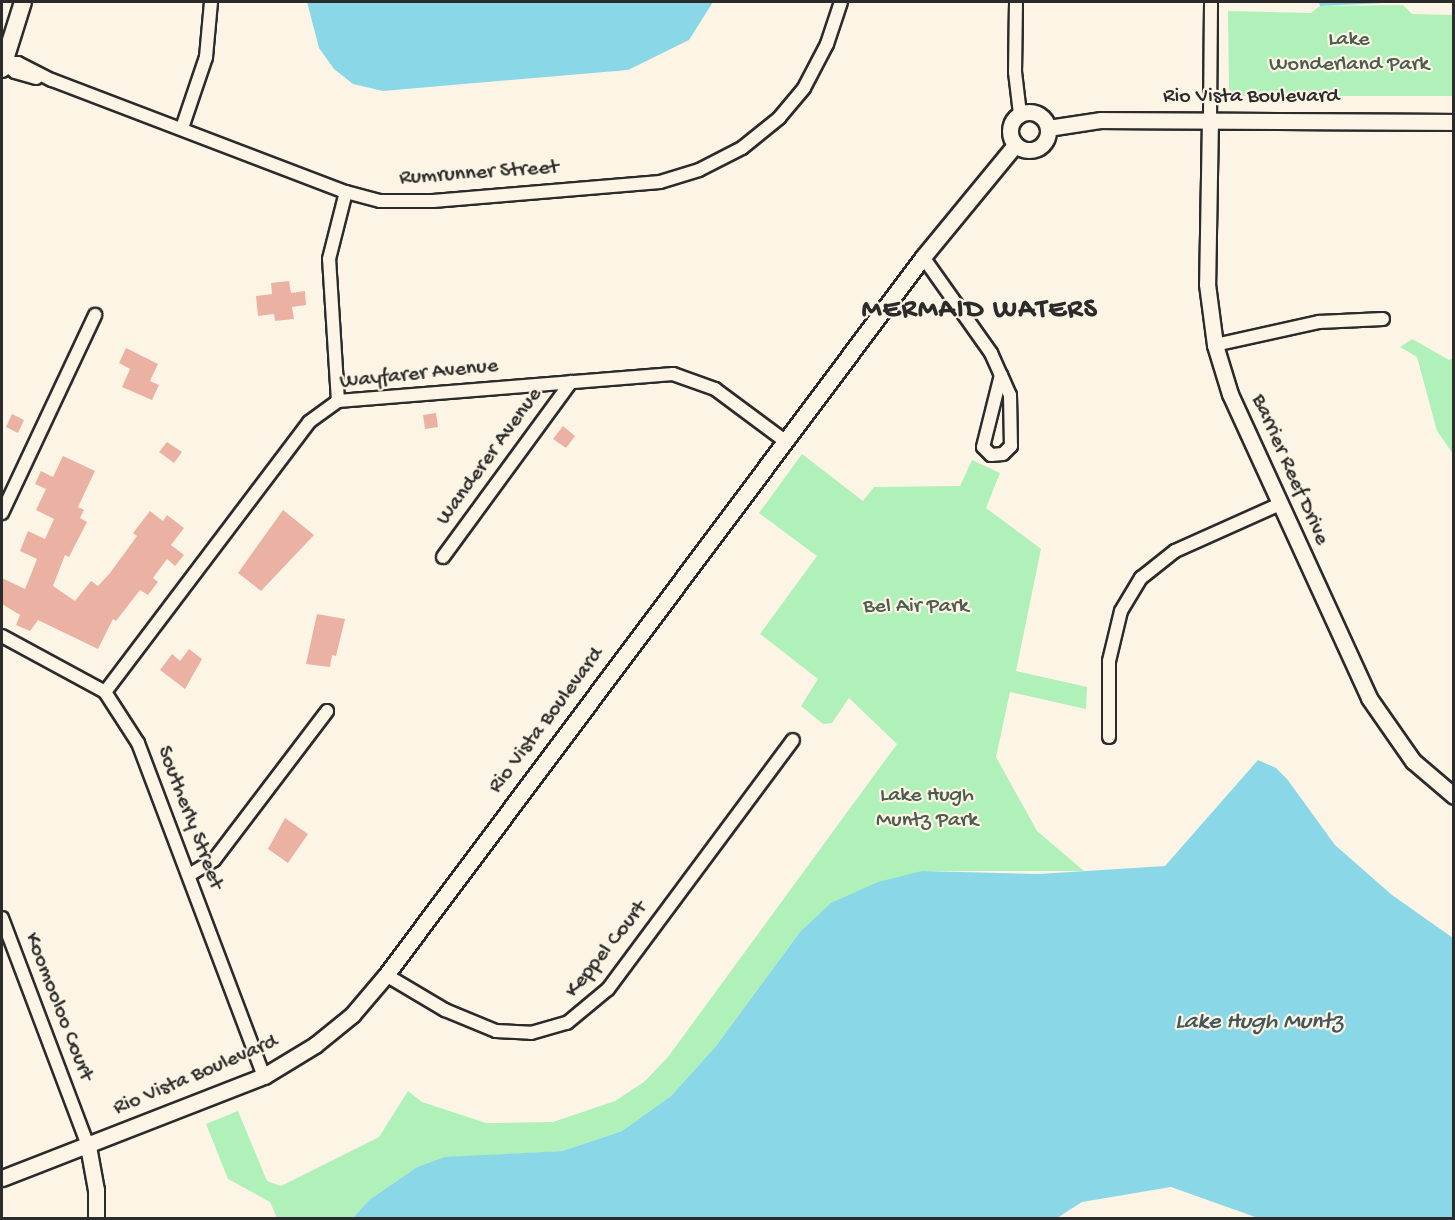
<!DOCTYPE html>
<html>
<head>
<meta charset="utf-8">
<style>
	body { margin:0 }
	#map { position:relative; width:1455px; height:1220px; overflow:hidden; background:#fcf5e5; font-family:"Gochi Hand",sans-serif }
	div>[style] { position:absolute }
	.green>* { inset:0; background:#b0f0b9 }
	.water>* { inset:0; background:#8ad8e7 }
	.building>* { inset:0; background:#ebb2a3 }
	.roads { filter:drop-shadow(2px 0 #2b2b2b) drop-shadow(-2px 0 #2b2b2b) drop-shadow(0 2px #2b2b2b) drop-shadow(0 -2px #2b2b2b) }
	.minor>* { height:12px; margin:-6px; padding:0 6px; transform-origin:6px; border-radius:6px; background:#fcf5e5 }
	.tertiary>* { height:15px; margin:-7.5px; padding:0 7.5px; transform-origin:7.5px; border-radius:7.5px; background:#fcf5e5 }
	.tertiary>.ring { margin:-7.5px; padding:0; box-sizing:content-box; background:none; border:15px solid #fcf5e5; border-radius:50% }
	.secondary>* { height:16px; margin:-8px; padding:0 8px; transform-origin:8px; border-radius:8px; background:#fcf5e5 }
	span { translate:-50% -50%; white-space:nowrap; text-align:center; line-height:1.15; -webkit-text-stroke:4.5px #fcf5e5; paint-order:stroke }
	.park-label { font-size:22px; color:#4c5c4e }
	.street-label { font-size:22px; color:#2b2b2b }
	.water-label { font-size:24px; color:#43565a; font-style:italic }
	.district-label { font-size:28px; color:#2b2b2b; font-weight:700; letter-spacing:1.5px }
	.frame { position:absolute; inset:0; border:3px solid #2b2b2b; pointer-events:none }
</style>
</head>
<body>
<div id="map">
	<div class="green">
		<i style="clip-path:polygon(1403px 5px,1412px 14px,1453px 15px,1453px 96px,1237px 96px,1229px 89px,1228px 11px,1311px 13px,1320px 6px)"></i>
		<i style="clip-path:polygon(1412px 339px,1449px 360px,1453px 358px,1453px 454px,1437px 431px,1417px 357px,1400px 347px)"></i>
		<i style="clip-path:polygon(802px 454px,863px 501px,874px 487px,960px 486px,972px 460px,1000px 473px,986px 508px,1041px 549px,1016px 671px,1087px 687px,1086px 709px,1010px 692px,996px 757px,1037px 831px,1084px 871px,922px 871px,800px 932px,716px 1046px,671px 1096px,622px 1131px,562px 1151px,445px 1158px,417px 1167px,369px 1200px,353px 1218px,277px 1218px,270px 1202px,228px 1179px,206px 1124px,238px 1111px,267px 1181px,281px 1186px,379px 1137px,408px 1091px,422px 1102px,486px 1123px,553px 1122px,615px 1101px,644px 1082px,668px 1057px,897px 744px,849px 698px,832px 723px,823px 724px,801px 706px,818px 679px,760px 634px,817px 556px,759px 513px)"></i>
	</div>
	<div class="water">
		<i style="clip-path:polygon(307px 2px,713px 2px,689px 40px,628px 70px,383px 91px,353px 84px,334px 69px,319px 48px)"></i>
		<i style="clip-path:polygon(1319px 2px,1405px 2px,1320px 6px)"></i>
		<i style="clip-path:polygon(1258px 760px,1276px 768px,1287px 779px,1335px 845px,1392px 895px,1453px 938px,1453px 1218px,1258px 1218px,1171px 1187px,1082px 1202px,1057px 1218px,353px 1218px,369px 1200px,417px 1167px,445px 1157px,562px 1151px,622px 1131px,671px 1096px,716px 1046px,800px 932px,831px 903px,878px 882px,922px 871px,1039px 874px,1165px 866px)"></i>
	</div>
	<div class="building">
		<i style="clip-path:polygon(289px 281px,291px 293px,305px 291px,306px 305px,292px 307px,294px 319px,275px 321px,274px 314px,258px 316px,256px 296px,272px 294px,271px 283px)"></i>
		<i style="clip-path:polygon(126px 348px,158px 364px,150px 381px,159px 385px,152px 400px,122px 387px,130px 369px,119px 363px)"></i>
		<i style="clip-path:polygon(436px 413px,438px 427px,425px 429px,423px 415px)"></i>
		<i style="clip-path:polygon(12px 414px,24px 420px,18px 433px,6px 427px)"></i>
		<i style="clip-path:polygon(563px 426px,575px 436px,566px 448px,553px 439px)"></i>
		<i style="clip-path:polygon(167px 442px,182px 452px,174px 463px,159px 452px)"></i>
		<i style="clip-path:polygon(63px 456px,95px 471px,78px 507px,84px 510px,80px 518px,87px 522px,69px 557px,65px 555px,53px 586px,75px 601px,91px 581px,98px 586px,110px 573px,137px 536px,133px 533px,150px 511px,163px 521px,167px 515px,184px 528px,171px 545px,184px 555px,175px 566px,167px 559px,153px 578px,158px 582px,148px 595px,140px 590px,116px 621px,113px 619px,98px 649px,38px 620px,30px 631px,16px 625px,20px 615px,2px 604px,2px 578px,25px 589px,37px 559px,20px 551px,28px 531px,45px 539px,54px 519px,36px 510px,46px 489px,35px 484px,41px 471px,53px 477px)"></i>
		<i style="clip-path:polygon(283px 510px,314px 535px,261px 591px,238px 573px)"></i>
		<i style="clip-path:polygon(317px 614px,345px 619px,336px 656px,332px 655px,330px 667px,306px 664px)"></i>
		<i style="clip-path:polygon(189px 649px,202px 659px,185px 689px,160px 670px,172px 654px,180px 661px)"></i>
		<i style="clip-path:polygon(285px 818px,308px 834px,288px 863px,268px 849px)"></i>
	</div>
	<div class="roads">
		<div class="minor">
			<i style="left:1016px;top:2px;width:70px;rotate:90.8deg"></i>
			<i style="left:1015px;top:72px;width:42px;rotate:83.2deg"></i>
			<i style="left:2px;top:61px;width:17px;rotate:40deg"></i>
			<i style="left:15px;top:72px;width:22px;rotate:16deg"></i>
			<i style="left:5px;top:63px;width:13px"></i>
			<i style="left:18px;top:63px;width:38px;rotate:27deg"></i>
			<i style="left:52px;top:80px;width:315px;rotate:20.9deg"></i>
			<i style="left:346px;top:192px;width:35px;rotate:15deg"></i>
			<i style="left:380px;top:201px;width:53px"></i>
			<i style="left:433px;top:201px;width:228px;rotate:-4.8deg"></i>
			<i style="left:660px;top:182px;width:41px;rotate:-17.1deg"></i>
			<i style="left:699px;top:170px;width:48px;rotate:-27.1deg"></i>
			<i style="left:742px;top:148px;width:48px;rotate:-39deg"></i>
			<i style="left:779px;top:118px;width:39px;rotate:-50deg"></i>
			<i style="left:804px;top:88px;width:50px;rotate:-62.4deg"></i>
			<i style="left:827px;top:44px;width:44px;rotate:-71.6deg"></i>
			<i style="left:1210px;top:119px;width:117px;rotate:-89.5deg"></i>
			<i style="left:182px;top:128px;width:75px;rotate:-71.3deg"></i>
			<i style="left:206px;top:57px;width:55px;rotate:-84.8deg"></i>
			<i style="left:923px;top:257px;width:118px;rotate:54.7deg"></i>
			<i style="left:991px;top:353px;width:24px;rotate:66deg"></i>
			<i style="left:1001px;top:375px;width:22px;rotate:66deg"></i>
			<i style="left:1010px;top:395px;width:51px;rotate:88.9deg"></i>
			<i style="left:1011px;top:446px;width:11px;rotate:135deg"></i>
			<i style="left:1003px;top:454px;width:12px;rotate:175deg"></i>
			<i style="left:991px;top:455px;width:11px;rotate:-135deg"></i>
			<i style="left:983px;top:447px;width:74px;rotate:-76deg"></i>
			<i style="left:1215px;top:345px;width:107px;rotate:-12.5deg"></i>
			<i style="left:1319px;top:322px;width:64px;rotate:-2.7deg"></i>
			<i style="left:338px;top:401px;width:142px;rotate:-93.6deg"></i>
			<i style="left:329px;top:259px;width:69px;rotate:-75.8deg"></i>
			<i style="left:2px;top:513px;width:219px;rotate:-64.8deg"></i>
			<i style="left:443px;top:557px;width:217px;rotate:-53.8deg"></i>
			<i style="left:2px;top:636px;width:117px;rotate:28.5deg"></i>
			<i style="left:105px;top:692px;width:61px;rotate:57.1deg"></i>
			<i style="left:138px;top:743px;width:356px;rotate:69.3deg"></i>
			<i style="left:105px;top:692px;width:338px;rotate:-52.9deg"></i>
			<i style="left:309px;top:422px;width:36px;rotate:-36deg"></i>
			<i style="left:338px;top:401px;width:336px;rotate:-4.6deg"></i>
			<i style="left:673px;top:374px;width:45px;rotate:19.7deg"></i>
			<i style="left:715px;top:389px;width:87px;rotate:36.6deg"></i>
			<i style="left:1109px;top:737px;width:76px;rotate:-90deg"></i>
			<i style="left:1109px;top:661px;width:51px;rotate:-76.5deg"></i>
			<i style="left:1121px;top:611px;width:39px;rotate:-59deg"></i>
			<i style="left:1141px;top:578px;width:43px;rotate:-38.5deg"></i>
			<i style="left:1175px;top:551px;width:115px;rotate:-24.1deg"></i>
			<i style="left:189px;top:875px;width:29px;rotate:-31deg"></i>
			<i style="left:214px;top:860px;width:187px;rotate:-52.8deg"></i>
			<i style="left:2px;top:918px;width:244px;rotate:69.3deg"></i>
			<i style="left:386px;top:975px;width:69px;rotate:30.7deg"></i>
			<i style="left:445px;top:1010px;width:55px;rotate:22.4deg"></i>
			<i style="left:496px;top:1031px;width:35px;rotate:3deg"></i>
			<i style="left:531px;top:1033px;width:37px;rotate:-16deg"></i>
			<i style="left:567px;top:1023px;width:53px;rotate:-39.7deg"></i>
			<i style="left:608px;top:989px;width:310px;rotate:-53.4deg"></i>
		</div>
		<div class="tertiary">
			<i class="ring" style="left:1010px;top:112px;width:23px;height:23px"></i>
			<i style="left:1210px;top:119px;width:165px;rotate:91deg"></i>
			<i style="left:1207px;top:284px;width:62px;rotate:82.5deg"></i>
			<i style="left:1215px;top:345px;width:51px;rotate:73deg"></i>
			<i style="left:1230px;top:394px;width:334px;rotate:65.4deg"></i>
			<i style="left:1369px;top:698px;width:77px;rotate:55.1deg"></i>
			<i style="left:1413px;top:761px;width:54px;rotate:40.5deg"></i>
			<i style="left:1048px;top:128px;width:54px;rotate:-8.6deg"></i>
			<i style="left:1101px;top:120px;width:353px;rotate:0.3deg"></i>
			<i style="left:88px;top:1146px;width:45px;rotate:79.7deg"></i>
			<i style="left:96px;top:1190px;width:28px;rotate:90deg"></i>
			<i style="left:2px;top:1178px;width:281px;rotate:-21.3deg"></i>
			<i style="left:264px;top:1076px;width:60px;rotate:-31.3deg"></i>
			<i style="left:315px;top:1045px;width:48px;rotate:-39deg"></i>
			<i style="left:352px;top:1015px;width:52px;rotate:-49.6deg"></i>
			<i style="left:386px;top:975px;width:897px;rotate:-53.21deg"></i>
			<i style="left:923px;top:257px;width:145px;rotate:-50.6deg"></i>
		</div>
		<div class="secondary">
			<i style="left:2px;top:69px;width:70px;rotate:-72.6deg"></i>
		</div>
	</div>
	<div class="park-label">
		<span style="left:1349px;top:53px">Lake<br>Wonderland Park</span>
		<span style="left:916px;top:608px">Bel Air Park</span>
		<span style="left:927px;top:809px">Lake Hugh<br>Muntz Park</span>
	</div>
	<div class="street-label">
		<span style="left:1251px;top:98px">Rio Vista Boulevard</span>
		<span style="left:479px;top:174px;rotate:-4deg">Rumrunner Street</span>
		<span style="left:419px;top:375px;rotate:-6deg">Wayfarer Avenue</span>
		<span style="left:490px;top:457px;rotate:-54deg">Wanderer Avenue</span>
		<span style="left:1289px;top:470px;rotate:66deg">Barrier Reef Drive</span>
		<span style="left:547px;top:721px;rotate:-53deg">Rio Vista Boulevard</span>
		<span style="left:189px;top:818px;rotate:69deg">Southerly Street</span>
		<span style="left:607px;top:950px;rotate:-51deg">Keppel Court</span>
		<span style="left:58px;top:1007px;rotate:69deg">Koomooloo Court</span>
		<span style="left:196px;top:1076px;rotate:-23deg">Rio Vista Boulevard</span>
	</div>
	<div class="water-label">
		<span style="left:1259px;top:1023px">Lake Hugh Muntz</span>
	</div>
	<div class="district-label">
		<span style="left:980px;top:311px">MERMAID WATERS</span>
	</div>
	<div class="frame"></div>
</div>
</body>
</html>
